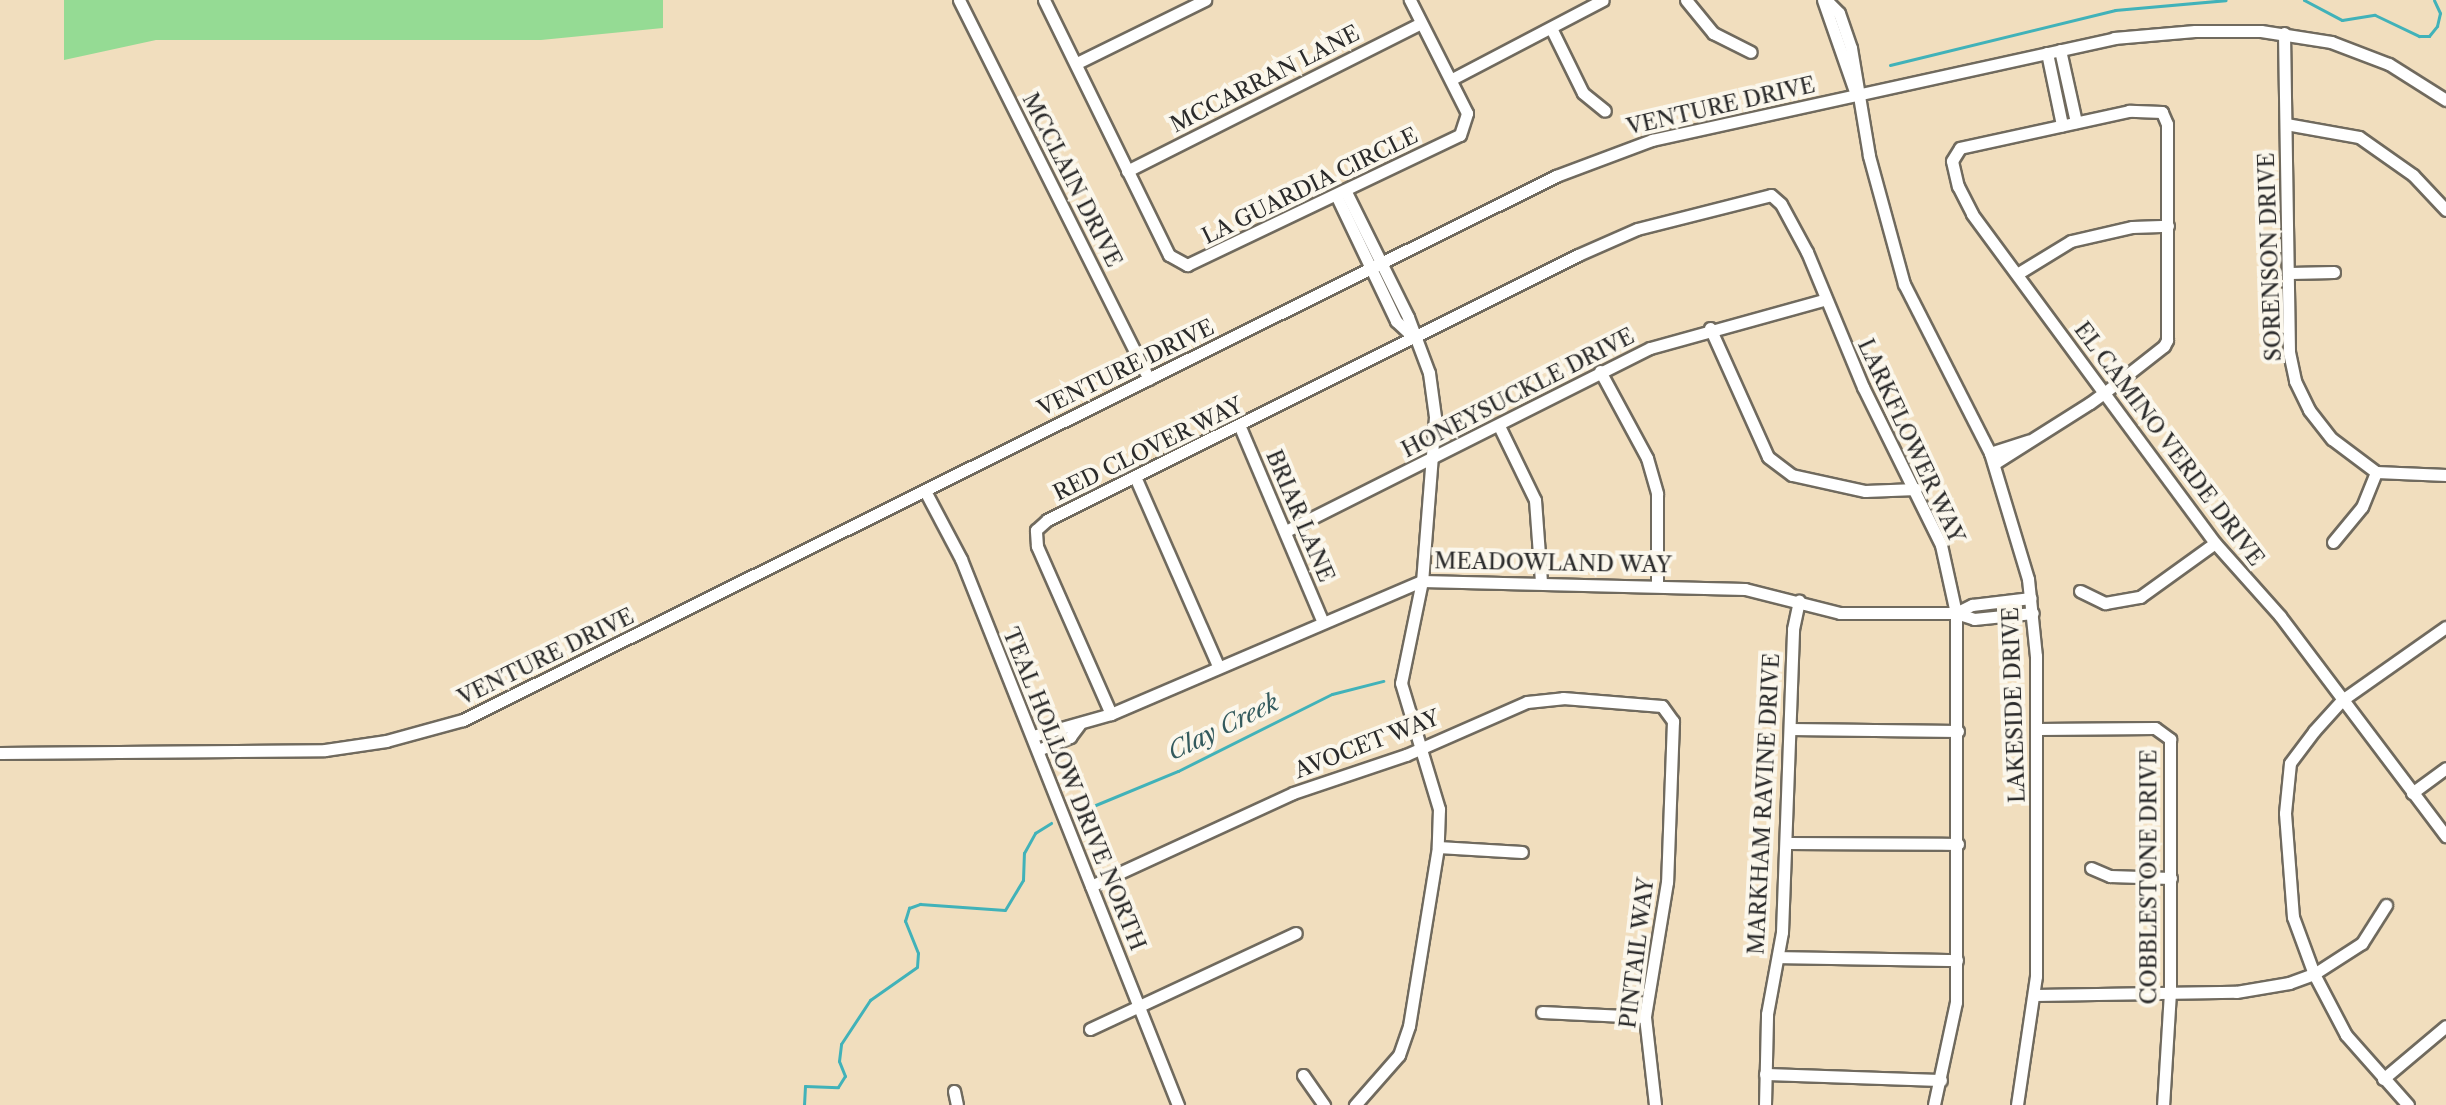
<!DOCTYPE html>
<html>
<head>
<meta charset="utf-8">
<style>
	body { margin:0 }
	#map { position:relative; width:2446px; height:1105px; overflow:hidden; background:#f1debe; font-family:"Libre Caslon Text",serif }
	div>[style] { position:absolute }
	.green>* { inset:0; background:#95db94 }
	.stream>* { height:3px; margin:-1.5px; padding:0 1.5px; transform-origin:1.5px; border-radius:1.5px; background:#41b2b9 }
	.roads { filter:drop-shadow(2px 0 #706a5e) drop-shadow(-2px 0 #706a5e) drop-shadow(0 2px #706a5e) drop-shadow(0 -2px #706a5e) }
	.minor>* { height:11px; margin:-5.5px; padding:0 5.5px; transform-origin:5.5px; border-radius:5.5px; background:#fff }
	span { translate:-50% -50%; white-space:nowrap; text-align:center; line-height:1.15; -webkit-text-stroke:8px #fbf7ec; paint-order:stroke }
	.street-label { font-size:22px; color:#2b2b2b }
	.water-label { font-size:24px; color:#335a5d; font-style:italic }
</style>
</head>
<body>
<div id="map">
	<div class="green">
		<i style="clip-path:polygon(64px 0,663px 0,663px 28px,541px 40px,156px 40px,64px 60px)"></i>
	</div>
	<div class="stream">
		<i style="left:2304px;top:0;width:43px;rotate:27.8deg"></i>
		<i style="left:2342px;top:20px;width:33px;rotate:-9deg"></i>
		<i style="left:2375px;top:15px;width:49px;rotate:25.5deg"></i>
		<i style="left:2419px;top:36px;width:10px"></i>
		<i style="left:2429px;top:36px;width:13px;rotate:-51deg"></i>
		<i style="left:2437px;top:26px;width:13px;rotate:-77deg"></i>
		<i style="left:2440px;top:13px;width:14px;rotate:-115deg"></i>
		<i style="left:1890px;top:65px;width:232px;rotate:-13.7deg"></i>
		<i style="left:2115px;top:10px;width:111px;rotate:-5.1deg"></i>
		<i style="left:1081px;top:811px;width:105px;rotate:-22.4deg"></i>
		<i style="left:1178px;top:771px;width:172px;rotate:-26.6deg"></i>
		<i style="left:1332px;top:694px;width:53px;rotate:-14.3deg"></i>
		<i style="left:804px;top:1105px;width:19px;rotate:-87deg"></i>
		<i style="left:805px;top:1086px;width:33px;rotate:2deg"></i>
		<i style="left:838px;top:1087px;width:13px;rotate:-58deg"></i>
		<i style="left:845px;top:1076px;width:16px;rotate:-112deg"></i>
		<i style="left:839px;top:1061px;width:17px;rotate:-83deg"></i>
		<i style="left:841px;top:1044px;width:53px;rotate:-56.6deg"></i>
		<i style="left:870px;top:1000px;width:57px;rotate:-35.1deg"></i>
		<i style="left:917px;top:967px;width:14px;rotate:-86deg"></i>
		<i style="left:918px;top:953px;width:35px;rotate:-112deg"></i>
		<i style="left:905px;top:921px;width:14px;rotate:-73deg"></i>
		<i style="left:909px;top:908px;width:12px;rotate:-20deg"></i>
		<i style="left:920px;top:904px;width:85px;rotate:4deg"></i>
		<i style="left:1005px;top:910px;width:35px;rotate:-59deg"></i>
		<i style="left:1023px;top:880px;width:27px;rotate:-88deg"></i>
		<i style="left:1024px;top:853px;width:23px;rotate:-61deg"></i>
		<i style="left:1035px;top:833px;width:19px;rotate:-32deg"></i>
	</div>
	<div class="roads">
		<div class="minor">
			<i style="left:959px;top:0;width:424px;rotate:63.4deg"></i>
			<i style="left:1044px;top:0;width:284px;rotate:63.9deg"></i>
			<i style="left:1169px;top:255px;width:21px;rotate:29deg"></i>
			<i style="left:1187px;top:265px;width:302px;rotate:-25.5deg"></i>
			<i style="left:1460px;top:135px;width:23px;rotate:-72deg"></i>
			<i style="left:1467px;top:113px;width:127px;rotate:-116.8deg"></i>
			<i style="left:1686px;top:0;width:43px;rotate:50.7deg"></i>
			<i style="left:1713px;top:33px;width:42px;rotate:26.6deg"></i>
			<i style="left:1823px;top:0;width:100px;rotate:70.7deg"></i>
			<i style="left:1826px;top:0;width:18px;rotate:45deg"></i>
			<i style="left:1839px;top:13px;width:37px;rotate:71deg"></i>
			<i style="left:1851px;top:48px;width:109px;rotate:80.5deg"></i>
			<i style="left:1869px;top:156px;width:133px;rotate:74.7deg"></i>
			<i style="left:1904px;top:284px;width:190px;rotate:63deg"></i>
			<i style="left:1990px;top:453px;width:132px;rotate:73.2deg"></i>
			<i style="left:2028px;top:579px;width:77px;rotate:84.1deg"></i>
			<i style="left:2036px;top:656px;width:320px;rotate:90deg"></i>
			<i style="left:2036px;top:976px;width:130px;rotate:98.4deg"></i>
			<i style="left:1551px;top:28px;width:72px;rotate:63.8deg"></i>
			<i style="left:1583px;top:93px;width:28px;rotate:39deg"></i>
			<i style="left:2284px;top:33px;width:319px;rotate:89.1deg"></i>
			<i style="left:2289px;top:352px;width:30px;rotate:78deg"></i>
			<i style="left:2295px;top:381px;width:32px;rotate:64deg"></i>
			<i style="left:2309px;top:410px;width:37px;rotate:52deg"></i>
			<i style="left:2332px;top:439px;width:55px;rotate:36.9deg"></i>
			<i style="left:2376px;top:472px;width:70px;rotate:2.5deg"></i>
			<i style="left:2060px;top:50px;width:74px;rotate:77.5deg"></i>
			<i style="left:2047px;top:53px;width:74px;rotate:78.2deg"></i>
			<i style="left:1077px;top:63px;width:143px;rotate:-26.2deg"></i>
			<i style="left:1452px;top:79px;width:170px;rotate:-27.6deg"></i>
			<i style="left:2286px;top:124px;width:74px;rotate:10.1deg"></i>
			<i style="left:2359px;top:137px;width:66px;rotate:35.1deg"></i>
			<i style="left:2413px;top:175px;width:48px;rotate:46.7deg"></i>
			<i style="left:1127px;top:171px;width:329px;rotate:-26.7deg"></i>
			<i style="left:1345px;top:190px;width:142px;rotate:63.6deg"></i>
			<i style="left:1408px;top:317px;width:60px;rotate:69.4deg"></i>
			<i style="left:1429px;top:373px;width:44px;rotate:82.2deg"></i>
			<i style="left:1435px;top:417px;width:165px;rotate:94.5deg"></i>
			<i style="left:1422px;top:581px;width:104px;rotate:101.6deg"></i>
			<i style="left:1401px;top:683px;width:132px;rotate:73.2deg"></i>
			<i style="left:1439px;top:809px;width:38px;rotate:92deg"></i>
			<i style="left:1438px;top:847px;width:181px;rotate:99.2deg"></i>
			<i style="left:1409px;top:1026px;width:31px;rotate:109deg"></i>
			<i style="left:1399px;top:1055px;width:67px;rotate:131.3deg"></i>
			<i style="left:1336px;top:195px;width:140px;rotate:64.5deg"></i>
			<i style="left:1396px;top:321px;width:25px;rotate:43deg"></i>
			<i style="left:2290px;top:273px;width:44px;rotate:-1.3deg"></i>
			<i style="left:2017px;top:274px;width:63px;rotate:-31.4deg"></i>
			<i style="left:2071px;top:241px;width:63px;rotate:-12.9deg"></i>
			<i style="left:2132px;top:227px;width:36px;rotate:-2deg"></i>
			<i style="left:1710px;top:328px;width:141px;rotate:65.8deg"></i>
			<i style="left:1768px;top:457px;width:30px;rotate:37deg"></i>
			<i style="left:1792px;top:475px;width:75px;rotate:12.4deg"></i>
			<i style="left:1865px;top:491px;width:51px;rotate:-2.2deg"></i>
			<i style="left:1600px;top:371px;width:99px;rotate:61.6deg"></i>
			<i style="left:1647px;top:458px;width:37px;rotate:74deg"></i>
			<i style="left:1657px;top:494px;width:89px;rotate:90deg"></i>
			<i style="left:1240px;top:427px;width:210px;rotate:67deg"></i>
			<i style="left:1500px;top:428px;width:80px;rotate:64.1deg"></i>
			<i style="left:1535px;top:500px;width:81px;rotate:85.8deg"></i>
			<i style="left:1990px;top:453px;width:40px;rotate:-18deg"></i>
			<i style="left:1995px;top:463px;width:112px;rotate:-32.3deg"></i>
			<i style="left:2090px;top:403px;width:17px;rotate:-36deg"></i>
			<i style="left:2104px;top:393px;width:76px;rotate:-38.1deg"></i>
			<i style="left:2164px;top:346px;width:7px;rotate:-63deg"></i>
			<i style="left:2167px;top:340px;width:216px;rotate:-90deg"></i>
			<i style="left:2167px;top:124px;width:13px;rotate:-113deg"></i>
			<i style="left:2162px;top:112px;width:33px;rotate:-178deg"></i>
			<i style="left:2129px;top:111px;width:173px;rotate:167.7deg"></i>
			<i style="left:1960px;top:148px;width:15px;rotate:122deg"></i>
			<i style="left:1952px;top:161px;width:26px;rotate:77deg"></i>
			<i style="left:1958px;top:186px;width:31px;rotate:63deg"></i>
			<i style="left:1972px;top:214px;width:222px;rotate:53.6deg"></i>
			<i style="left:2104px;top:393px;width:187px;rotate:53.5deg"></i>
			<i style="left:2215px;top:543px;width:98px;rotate:48.3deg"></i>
			<i style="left:2280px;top:616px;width:276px;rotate:53deg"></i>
			<i style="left:1136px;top:479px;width:204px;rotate:66.3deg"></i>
			<i style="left:925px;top:491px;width:77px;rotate:62.1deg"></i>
			<i style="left:961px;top:559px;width:588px;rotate:68.33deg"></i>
			<i style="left:1286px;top:531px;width:407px;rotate:-26.7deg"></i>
			<i style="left:1650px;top:348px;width:180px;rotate:-15.5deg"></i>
			<i style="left:2333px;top:542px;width:45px;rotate:-50.4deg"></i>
			<i style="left:2362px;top:507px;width:38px;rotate:-68deg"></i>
			<i style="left:2080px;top:591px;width:28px;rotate:26deg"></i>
			<i style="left:2105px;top:603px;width:36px;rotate:-10deg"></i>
			<i style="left:2140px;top:597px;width:92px;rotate:-35.8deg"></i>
			<i style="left:1956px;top:613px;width:18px;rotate:-27deg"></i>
			<i style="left:1972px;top:605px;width:59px;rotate:-6.8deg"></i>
			<i style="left:1111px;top:714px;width:184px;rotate:-113.8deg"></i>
			<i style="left:1037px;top:546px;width:16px;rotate:-94deg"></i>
			<i style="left:1036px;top:530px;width:15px;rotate:-42deg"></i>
			<i style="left:1047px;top:520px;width:593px;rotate:-26.52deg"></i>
			<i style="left:1578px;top:255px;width:64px;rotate:-23.8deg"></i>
			<i style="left:1637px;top:229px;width:138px;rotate:-14.2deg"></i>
			<i style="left:1771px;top:195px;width:13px;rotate:42deg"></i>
			<i style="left:1781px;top:204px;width:55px;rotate:61.6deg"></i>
			<i style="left:1807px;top:252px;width:146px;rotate:67.5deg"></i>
			<i style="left:1863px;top:387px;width:176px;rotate:63.7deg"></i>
			<i style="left:1941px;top:545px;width:70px;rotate:77.6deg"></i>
			<i style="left:1956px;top:613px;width:389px;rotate:90deg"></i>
			<i style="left:1956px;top:1002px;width:105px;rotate:102.1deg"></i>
			<i style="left:1790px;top:729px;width:168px;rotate:0.7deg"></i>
			<i style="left:2038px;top:729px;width:117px;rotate:-0.5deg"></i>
			<i style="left:2155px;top:728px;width:19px;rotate:36deg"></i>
			<i style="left:2170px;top:739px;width:253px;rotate:90deg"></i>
			<i style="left:2170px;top:992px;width:113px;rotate:93.5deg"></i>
			<i style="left:1033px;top:736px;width:81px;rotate:-15.8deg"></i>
			<i style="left:1111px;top:714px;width:338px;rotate:-23.2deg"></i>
			<i style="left:1422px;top:581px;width:323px;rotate:1.4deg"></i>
			<i style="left:1745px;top:589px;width:98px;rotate:14.2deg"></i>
			<i style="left:1840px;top:613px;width:116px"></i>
			<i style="left:1956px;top:613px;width:19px;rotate:18deg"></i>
			<i style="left:1974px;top:619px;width:59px;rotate:-5.8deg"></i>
			<i style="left:1038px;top:750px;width:35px;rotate:-22deg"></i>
			<i style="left:1070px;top:737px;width:15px;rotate:-53deg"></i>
			<i style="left:0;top:753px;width:325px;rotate:-0.5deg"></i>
			<i style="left:325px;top:750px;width:62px;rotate:-8.4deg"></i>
			<i style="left:386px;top:741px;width:80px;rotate:-15.3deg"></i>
			<i style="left:463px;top:720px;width:1221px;rotate:-26.46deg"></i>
			<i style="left:1556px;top:176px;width:103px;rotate:-20.6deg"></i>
			<i style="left:1652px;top:140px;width:473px;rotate:-12.4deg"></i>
			<i style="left:2114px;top:38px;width:81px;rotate:-4.9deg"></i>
			<i style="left:2195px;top:31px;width:66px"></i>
			<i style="left:2261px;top:31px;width:71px;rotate:8.9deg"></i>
			<i style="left:2331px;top:42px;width:62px;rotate:20.8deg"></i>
			<i style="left:2389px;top:64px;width:67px;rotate:32.3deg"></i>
			<i style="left:2412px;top:793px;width:42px;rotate:-36.3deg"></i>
			<i style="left:1787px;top:843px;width:171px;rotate:0.3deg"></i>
			<i style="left:1438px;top:847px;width:84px;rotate:3.4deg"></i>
			<i style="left:2091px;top:868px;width:21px;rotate:23deg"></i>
			<i style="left:2110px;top:876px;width:61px;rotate:1.9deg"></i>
			<i style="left:1091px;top:886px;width:222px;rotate:-24.7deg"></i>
			<i style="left:1293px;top:793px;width:119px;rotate:-18.6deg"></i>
			<i style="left:1406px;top:755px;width:132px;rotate:-23.7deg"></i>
			<i style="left:1527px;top:702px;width:36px;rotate:-6deg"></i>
			<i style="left:1563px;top:698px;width:99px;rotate:4.6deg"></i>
			<i style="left:1662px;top:706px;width:19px;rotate:54deg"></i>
			<i style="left:1673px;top:721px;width:161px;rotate:92.1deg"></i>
			<i style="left:1667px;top:882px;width:137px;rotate:99.3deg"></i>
			<i style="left:1645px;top:1017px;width:89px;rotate:83.5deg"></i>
			<i style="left:1778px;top:957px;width:179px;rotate:1deg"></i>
			<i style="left:2035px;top:995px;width:201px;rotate:-0.9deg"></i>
			<i style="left:2236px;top:992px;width:54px;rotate:-9.6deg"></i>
			<i style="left:2289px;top:983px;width:27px;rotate:-20deg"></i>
			<i style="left:2314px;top:974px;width:57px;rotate:-32.9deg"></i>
			<i style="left:2362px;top:943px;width:45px;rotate:-57.7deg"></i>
			<i style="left:1542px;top:1012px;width:103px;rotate:2.8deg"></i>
			<i style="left:1090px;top:1029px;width:227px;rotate:-25deg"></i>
			<i style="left:1765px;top:1074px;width:176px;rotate:2deg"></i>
			<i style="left:1303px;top:1075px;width:37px;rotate:55deg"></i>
			<i style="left:2383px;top:1079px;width:82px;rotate:-40.1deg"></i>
			<i style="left:954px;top:1091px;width:14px;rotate:78deg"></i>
			<i style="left:1765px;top:1105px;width:91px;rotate:-88.7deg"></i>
			<i style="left:1767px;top:1014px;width:83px;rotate:-79.6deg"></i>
			<i style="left:1782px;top:932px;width:303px;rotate:-87.9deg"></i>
			<i style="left:1793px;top:629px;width:29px;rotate:-78deg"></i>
			<i style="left:2408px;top:1105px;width:94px;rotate:-131.5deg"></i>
			<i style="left:2346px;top:1035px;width:69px;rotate:-117.7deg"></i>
			<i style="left:2314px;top:974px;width:61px;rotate:-110.2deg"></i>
			<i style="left:2293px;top:917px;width:104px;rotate:-94.4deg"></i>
			<i style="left:2285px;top:813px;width:50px;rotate:-84.3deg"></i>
			<i style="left:2290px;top:763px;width:40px;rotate:-53deg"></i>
			<i style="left:2314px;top:731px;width:42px;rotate:-47.9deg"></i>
			<i style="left:2342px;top:700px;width:127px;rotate:-35.1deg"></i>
		</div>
	</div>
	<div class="street-label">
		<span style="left:1265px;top:79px;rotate:-27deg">MCCARRAN LANE</span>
		<span style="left:1721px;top:106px;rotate:-13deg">VENTURE DRIVE</span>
		<span style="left:1072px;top:180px;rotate:63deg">MCCLAIN DRIVE</span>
		<span style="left:1310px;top:186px;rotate:-26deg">LA GUARDIA CIRCLE</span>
		<span style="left:2270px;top:257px;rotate:-92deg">SORENSON DRIVE</span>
		<span style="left:1126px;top:368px;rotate:-26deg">VENTURE DRIVE</span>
		<span style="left:1518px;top:393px;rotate:-27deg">HONEYSUCKLE DRIVE</span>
		<span style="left:1911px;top:441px;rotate:65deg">LARKFLOWER WAY</span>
		<span style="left:2169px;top:444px;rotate:53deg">EL CAMINO VERDE DRIVE</span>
		<span style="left:1148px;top:449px;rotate:-26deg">RED CLOVER WAY</span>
		<span style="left:1300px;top:516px;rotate:67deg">BRIAR LANE</span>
		<span style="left:1553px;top:563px;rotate:1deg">MEADOWLAND WAY</span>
		<span style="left:546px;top:657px;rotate:-26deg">VENTURE DRIVE</span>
		<span style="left:2014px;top:705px;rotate:-92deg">LAKESIDE DRIVE</span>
		<span style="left:1367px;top:744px;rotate:-21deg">AVOCET WAY</span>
		<span style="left:1074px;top:789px;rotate:68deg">TEAL HOLLOW DRIVE NORTH</span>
		<span style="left:1764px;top:804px;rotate:-87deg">MARKHAM RAVINE DRIVE</span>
		<span style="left:2149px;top:877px;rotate:-90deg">COBBLESTONE DRIVE</span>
		<span style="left:1637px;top:953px;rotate:-83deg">PINTAIL WAY</span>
	</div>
	<div class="water-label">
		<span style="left:1223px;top:727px;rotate:-26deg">Clay Creek</span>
	</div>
</div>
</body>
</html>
